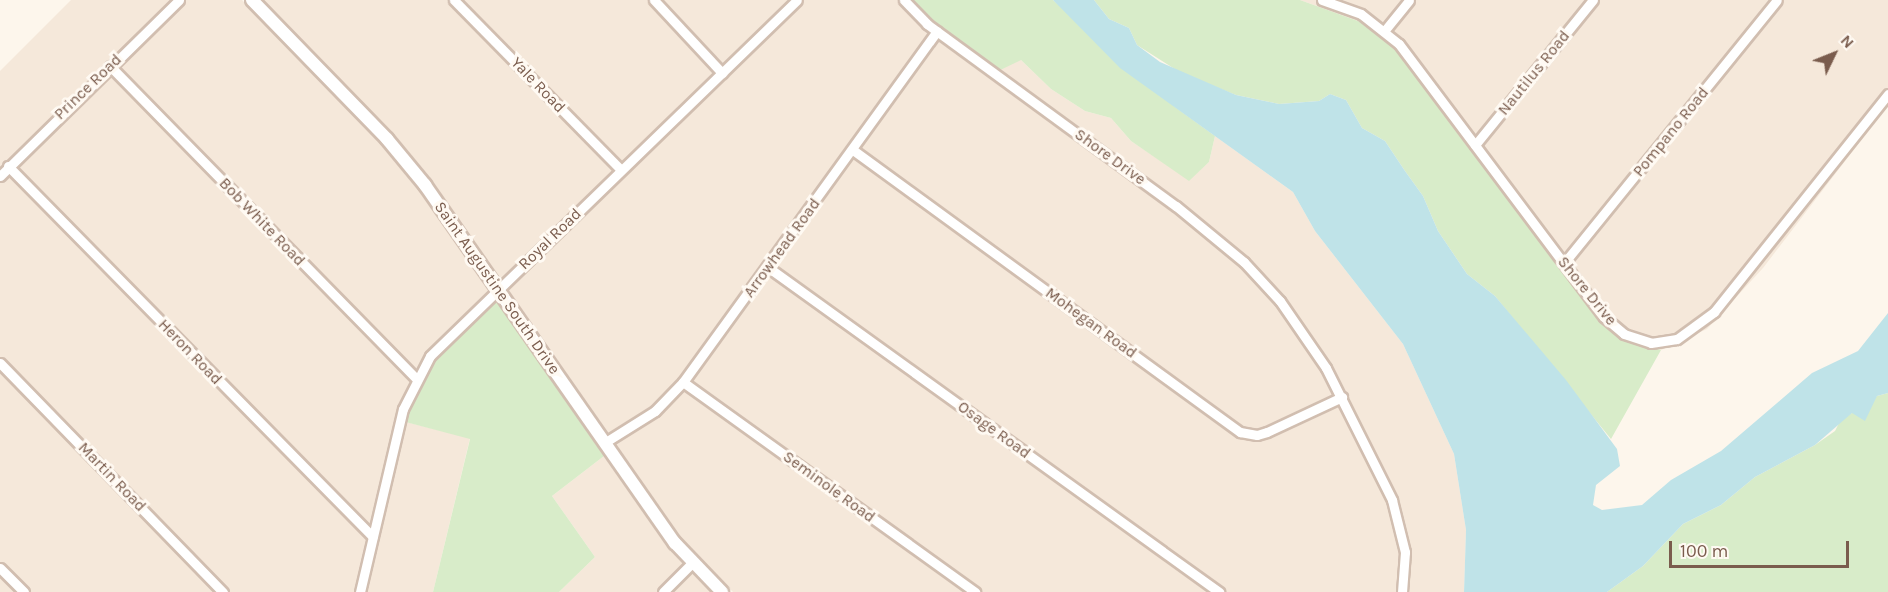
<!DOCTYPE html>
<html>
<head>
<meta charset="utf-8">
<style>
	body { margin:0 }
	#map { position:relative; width:1888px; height:592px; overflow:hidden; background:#fdf6ec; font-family:Karla,sans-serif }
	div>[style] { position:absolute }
	.residential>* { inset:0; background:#f5e8da }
	.green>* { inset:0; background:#d8ecc9 }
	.water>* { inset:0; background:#bfe3e8 }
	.roads { filter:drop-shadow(2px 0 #d1beb0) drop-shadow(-2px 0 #d1beb0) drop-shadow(0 2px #d1beb0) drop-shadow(0 -2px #d1beb0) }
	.minor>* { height:9px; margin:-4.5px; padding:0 4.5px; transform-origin:4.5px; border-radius:4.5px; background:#fff }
	.tertiary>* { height:12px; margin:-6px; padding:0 6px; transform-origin:6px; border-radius:6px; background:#fff }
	span { translate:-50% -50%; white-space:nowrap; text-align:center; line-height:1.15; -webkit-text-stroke:6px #fffaf3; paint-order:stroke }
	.street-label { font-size:16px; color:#7a5c4d }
	.north { position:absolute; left:1804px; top:24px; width:60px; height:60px; -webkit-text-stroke:4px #fffaf3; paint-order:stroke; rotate:47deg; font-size:16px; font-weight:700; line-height:24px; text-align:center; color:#7a5c4d }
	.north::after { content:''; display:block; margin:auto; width:21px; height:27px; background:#7a5c4d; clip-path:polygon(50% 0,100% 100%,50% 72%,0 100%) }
	.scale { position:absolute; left:1669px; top:541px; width:180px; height:27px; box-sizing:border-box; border:3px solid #7a5c4d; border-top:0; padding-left:8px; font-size:18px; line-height:21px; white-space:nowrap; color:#7a5c4d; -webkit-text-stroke:4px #fffaf3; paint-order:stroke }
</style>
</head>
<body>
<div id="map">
	<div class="residential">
		<i style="clip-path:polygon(71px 0,242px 0,382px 144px,446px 225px,493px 294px,398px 420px,470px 438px,433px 592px,0 592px,0 71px)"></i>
		<i style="clip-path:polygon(262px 0,912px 0,956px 47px,1021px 60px,1051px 89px,1085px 111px,1111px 118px,1131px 141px,1189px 180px,1209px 162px,1215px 136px,1293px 192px,1315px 231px,1403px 344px,1454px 454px,1466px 530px,1464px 592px,733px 592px,680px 539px,430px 181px,392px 135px)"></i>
		<i style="clip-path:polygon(1300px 0,1888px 0,1888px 105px,1763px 268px,1707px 329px,1661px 350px,1618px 335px,1380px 29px)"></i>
		<i style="clip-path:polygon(604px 456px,670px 548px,711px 592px,559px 592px,595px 557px,552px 496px)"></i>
	</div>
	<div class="green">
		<i style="clip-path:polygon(912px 0,1053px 0,1175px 107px,1215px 136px,1209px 162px,1189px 181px,1131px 141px,1111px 118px,1085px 111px,1051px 89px,1021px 60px,994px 73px,956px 47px)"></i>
		<i style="clip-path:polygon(1094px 0,1300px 0,1380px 29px,1427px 79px,1618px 335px,1661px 350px,1611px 439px,1495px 296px,1467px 274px,1438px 231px,1423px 196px,1405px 171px,1385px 141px,1362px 128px,1346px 100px,1330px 94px,1319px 101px,1279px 104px,1236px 95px,1181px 73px,1137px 45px,1129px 28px,1109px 19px)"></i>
		<i style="clip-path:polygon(493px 294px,604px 456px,552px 496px,595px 557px,559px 592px,433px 592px,470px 439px,398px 420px,414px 375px)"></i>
		<i style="clip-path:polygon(1888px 393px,1888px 592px,1607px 592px,1643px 566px,1683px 524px,1721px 505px,1755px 477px,1815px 445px,1835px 431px,1840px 421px,1877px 396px)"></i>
	</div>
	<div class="water">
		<i style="clip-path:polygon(1053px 0,1094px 0,1109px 19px,1129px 28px,1137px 45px,1160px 62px,1236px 95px,1279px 104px,1319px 101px,1330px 94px,1346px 100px,1362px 128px,1385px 141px,1405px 171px,1423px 196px,1438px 231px,1467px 274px,1495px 296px,1566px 380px,1617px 449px,1620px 466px,1596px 485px,1593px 505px,1602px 510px,1642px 505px,1671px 480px,1721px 451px,1812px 373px,1858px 351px,1888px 313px,1888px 393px,1877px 396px,1865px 421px,1852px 413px,1815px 445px,1755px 477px,1721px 505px,1683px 524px,1643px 566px,1607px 592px,1464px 592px,1466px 530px,1454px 454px,1403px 344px,1315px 231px,1293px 192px,1120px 68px)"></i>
	</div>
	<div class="roads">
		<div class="minor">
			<i style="left:454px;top:0;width:238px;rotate:45.5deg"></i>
			<i style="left:654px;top:0;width:100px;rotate:47deg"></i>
			<i style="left:904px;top:0;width:33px;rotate:46deg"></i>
			<i style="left:927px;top:24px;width:308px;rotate:36.2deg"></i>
			<i style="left:1176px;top:206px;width:88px;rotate:39.5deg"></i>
			<i style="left:1244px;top:262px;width:53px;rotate:47.3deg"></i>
			<i style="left:1280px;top:301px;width:81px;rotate:55.5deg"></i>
			<i style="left:1326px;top:368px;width:148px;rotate:63.4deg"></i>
			<i style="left:1392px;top:500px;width:54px;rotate:76deg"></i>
			<i style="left:1405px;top:552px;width:40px;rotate:94.3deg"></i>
			<i style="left:1322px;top:0;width:41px;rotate:19.7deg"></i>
			<i style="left:1361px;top:14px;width:48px;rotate:38.3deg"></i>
			<i style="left:1399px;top:44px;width:341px;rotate:53.1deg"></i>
			<i style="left:1604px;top:317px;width:26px;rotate:40deg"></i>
			<i style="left:1624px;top:334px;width:28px;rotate:18deg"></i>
			<i style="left:1651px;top:343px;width:26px;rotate:-9deg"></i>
			<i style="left:1677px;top:339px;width:46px;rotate:-36.1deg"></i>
			<i style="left:1714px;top:312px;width:279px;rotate:-51.4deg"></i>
			<i style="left:1385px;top:30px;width:38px;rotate:-51deg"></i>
			<i style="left:110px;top:66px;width:437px;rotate:45.6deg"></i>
			<i style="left:1475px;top:145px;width:187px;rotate:-50.9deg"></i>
			<i style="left:853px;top:150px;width:479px;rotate:36.1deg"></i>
			<i style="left:1240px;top:432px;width:17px;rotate:10deg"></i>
			<i style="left:1257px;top:435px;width:10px;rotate:-17deg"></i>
			<i style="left:1267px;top:432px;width:83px;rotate:-25deg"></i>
			<i style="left:8px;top:166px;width:520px;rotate:45.47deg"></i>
			<i style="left:0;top:176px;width:251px;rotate:-44.5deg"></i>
			<i style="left:1564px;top:263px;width:338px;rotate:-51deg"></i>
			<i style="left:769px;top:268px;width:555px;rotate:35.75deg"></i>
			<i style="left:0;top:363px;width:320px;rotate:45.8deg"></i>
			<i style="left:683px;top:382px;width:360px;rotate:35.7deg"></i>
			<i style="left:604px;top:443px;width:60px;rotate:-32.1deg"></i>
			<i style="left:655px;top:411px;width:40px;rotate:-46deg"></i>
			<i style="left:683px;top:382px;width:433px;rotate:-54.1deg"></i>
			<i style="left:0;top:568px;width:34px;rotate:45deg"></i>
			<i style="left:360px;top:592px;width:188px;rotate:-76.8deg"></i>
			<i style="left:403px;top:409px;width:59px;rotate:-63deg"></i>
			<i style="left:430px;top:356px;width:511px;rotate:-44.13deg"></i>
			<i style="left:663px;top:592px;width:41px;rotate:-45deg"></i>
		</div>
		<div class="tertiary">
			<i style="left:252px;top:0;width:194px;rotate:45.8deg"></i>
			<i style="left:387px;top:139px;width:60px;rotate:50.4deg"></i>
			<i style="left:425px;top:185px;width:437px;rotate:55.1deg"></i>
			<i style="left:675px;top:543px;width:68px;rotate:46.2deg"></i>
		</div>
	</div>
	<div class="street-label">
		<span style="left:1534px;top:73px;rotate:-51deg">Nautilus Road</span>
		<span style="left:538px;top:85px;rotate:46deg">Yale Road</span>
		<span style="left:88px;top:87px;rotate:-44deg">Prince Road</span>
		<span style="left:1671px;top:132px;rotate:-51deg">Pompano Road</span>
		<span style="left:1110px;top:157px;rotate:36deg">Shore Drive</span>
		<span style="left:262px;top:222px;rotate:46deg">Bob White Road</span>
		<span style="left:550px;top:239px;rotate:-44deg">Royal Road</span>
		<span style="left:782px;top:248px;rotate:-54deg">Arrowhead Road</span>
		<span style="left:497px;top:288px;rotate:55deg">Saint Augustine South Drive</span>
		<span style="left:1587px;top:291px;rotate:51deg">Shore Drive</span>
		<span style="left:1091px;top:323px;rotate:36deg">Mohegan Road</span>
		<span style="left:190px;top:352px;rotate:46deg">Heron Road</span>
		<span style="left:994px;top:430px;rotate:36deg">Osage Road</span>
		<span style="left:112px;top:477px;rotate:46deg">Martin Road</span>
		<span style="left:829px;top:487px;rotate:36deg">Seminole Road</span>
	</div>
	<div class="north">N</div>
	<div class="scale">100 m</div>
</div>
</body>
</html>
